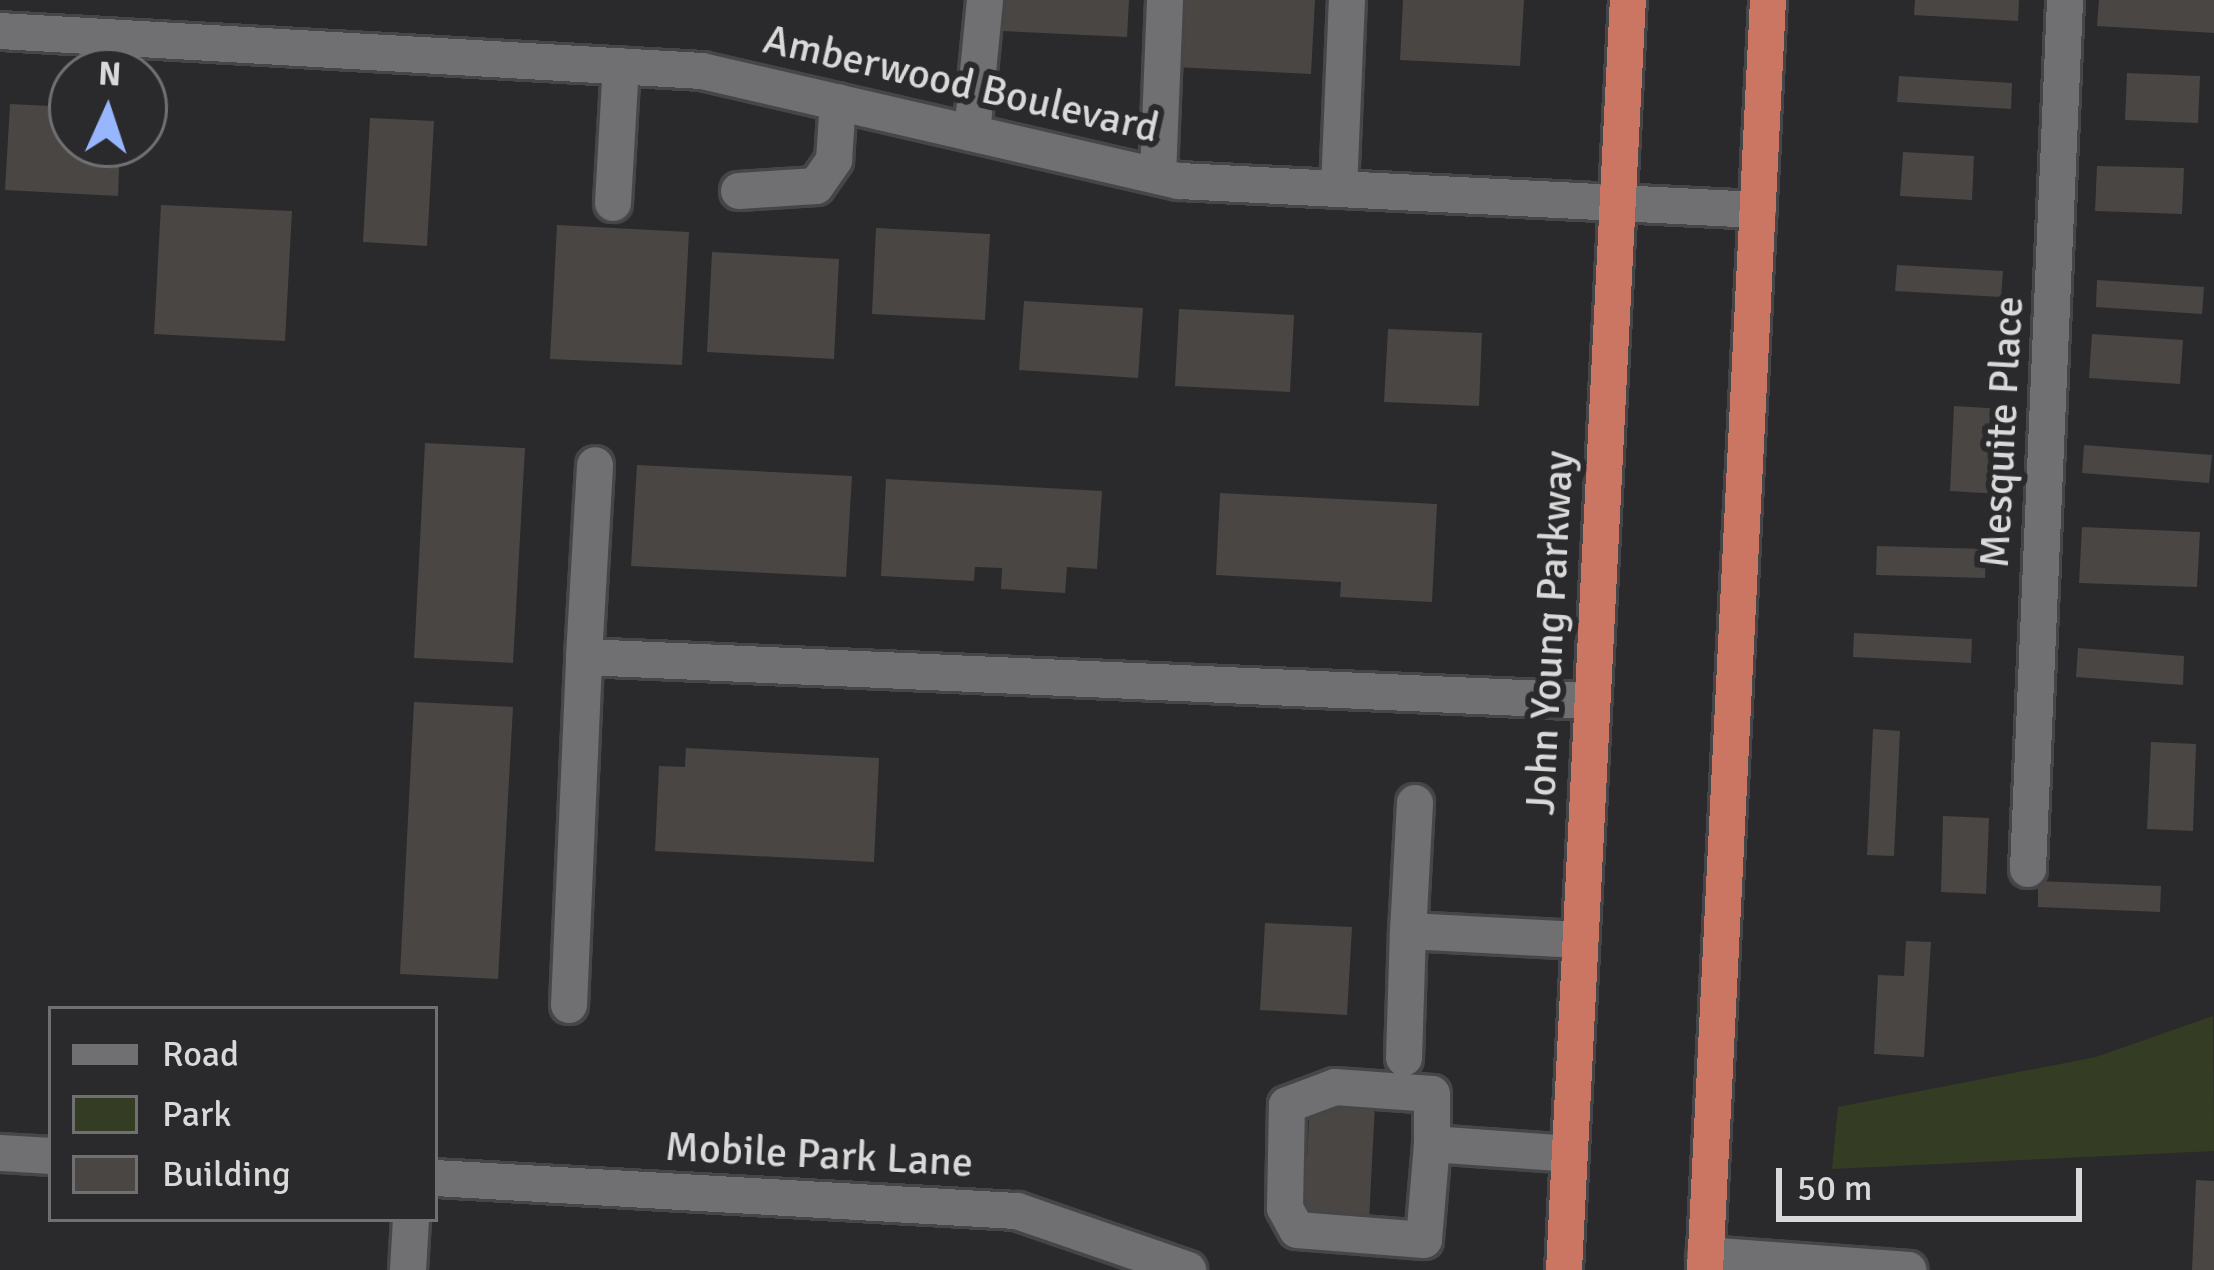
<!DOCTYPE html>
<html>
<head>
<meta charset="utf-8">
<style>
	body { margin:0 }
	#map { position:relative; width:2214px; height:1270px; overflow:hidden; background:#2a2a2c; font-family:Signika,sans-serif }
	div>[style] { position:absolute }
	.green>* { inset:0; background:#343d24 }
	.building>* { inset:0; background:#494644 }
	.roads { filter:drop-shadow(3px 0 #464648) drop-shadow(-3px 0 #464648) drop-shadow(0 3px #464648) drop-shadow(0 -3px #464648) }
	.minor>* { height:36px; margin:-18px; padding:0 18px; transform-origin:18px; border-radius:18px; background:#707073 }
	.highway>* { height:36px; margin:-18px; padding:0 18px; transform-origin:18px; border-radius:18px; background:#cb7563 }
	span { translate:-50% -50%; white-space:nowrap; text-align:center; line-height:1.15; -webkit-text-stroke:12px #2a2a2c; paint-order:stroke }
	.street-label { font-size:42px; color:#d9d9da }
	.legend { position:absolute; left:48px; top:1006px; width:390px; height:216px; box-sizing:border-box; background:#2a2a2c; border:3px solid #707072; margin:0; padding:15px 21px; list-style:none; font-size:36px; color:#d9d9da }
	.legend li { display:flex; align-items:center; gap:24px; height:60px }
	.legend b { width:60px; border:3px solid #707072 }
	.north { position:absolute; left:48px; top:48px; width:120px; height:120px; box-sizing:border-box; background:#2a2a2c; border:3px solid #707072; border-radius:50%; rotate:3deg; font-size:33px; font-weight:700; line-height:48px; text-align:center; color:#d9d9da }
	.north::after { content:''; display:block; margin:auto; width:42px; height:54px; background:#97b6fd; clip-path:polygon(50% 0,100% 100%,50% 72%,0 100%) }
	.scale { position:absolute; left:1776px; top:1168px; width:306px; height:54px; box-sizing:border-box; border:6px solid #d9d9da; border-top:0; padding-left:15px; font-size:36px; line-height:42px; white-space:nowrap; color:#d9d9da; -webkit-text-stroke:9px #2a2a2c; paint-order:stroke }
</style>
</head>
<body>
<div id="map">
	<div class="green">
		<i style="clip-path:polygon(2213px 1016px,2214px 1151px,1832px 1169px,1838px 1107px,2096px 1057px)"></i>
	</div>
	<div class="building">
		<i style="clip-path:polygon(1004px 0,1129px 0,1127px 37px,1002px 31px)"></i>
		<i style="clip-path:polygon(1178px 0,1315px 0,1311px 74px,1175px 67px)"></i>
		<i style="clip-path:polygon(1403px 0,1524px 0,1520px 66px,1400px 60px)"></i>
		<i style="clip-path:polygon(1915px 0,2019px 0,2018px 21px,1914px 15px)"></i>
		<i style="clip-path:polygon(2099px 0,2214px 0,2214px 33px,2097px 26px)"></i>
		<i style="clip-path:polygon(2127px 73px,2200px 76px,2198px 123px,2125px 120px)"></i>
		<i style="clip-path:polygon(1899px 76px,2012px 83px,2011px 109px,1897px 102px)"></i>
		<i style="clip-path:polygon(10px 104px,72px 107px,72px 144px,120px 144px,118px 196px,5px 190px)"></i>
		<i style="clip-path:polygon(370px 118px,434px 121px,427px 246px,363px 242px)"></i>
		<i style="clip-path:polygon(1903px 152px,1974px 156px,1972px 200px,1900px 196px)"></i>
		<i style="clip-path:polygon(2097px 166px,2184px 168px,2182px 214px,2095px 211px)"></i>
		<i style="clip-path:polygon(161px 205px,292px 211px,285px 341px,154px 334px)"></i>
		<i style="clip-path:polygon(557px 225px,689px 232px,682px 365px,550px 359px)"></i>
		<i style="clip-path:polygon(876px 228px,990px 234px,985px 320px,872px 314px)"></i>
		<i style="clip-path:polygon(712px 252px,839px 259px,834px 359px,707px 352px)"></i>
		<i style="clip-path:polygon(1897px 265px,2003px 271px,2001px 297px,1895px 291px)"></i>
		<i style="clip-path:polygon(2097px 280px,2204px 287px,2202px 314px,2096px 307px)"></i>
		<i style="clip-path:polygon(1024px 301px,1143px 308px,1138px 378px,1019px 370px)"></i>
		<i style="clip-path:polygon(1179px 309px,1294px 315px,1290px 392px,1175px 386px)"></i>
		<i style="clip-path:polygon(1388px 329px,1482px 333px,1479px 406px,1384px 402px)"></i>
		<i style="clip-path:polygon(2092px 334px,2183px 340px,2180px 384px,2089px 378px)"></i>
		<i style="clip-path:polygon(1954px 406px,2005px 409px,2000px 494px,1950px 491px)"></i>
		<i style="clip-path:polygon(425px 443px,525px 448px,513px 663px,414px 658px)"></i>
		<i style="clip-path:polygon(2084px 445px,2212px 455px,2209px 483px,2082px 473px)"></i>
		<i style="clip-path:polygon(637px 465px,852px 476px,846px 577px,631px 566px)"></i>
		<i style="clip-path:polygon(886px 479px,1102px 491px,1097px 569px,1067px 567px,1065px 593px,1001px 589px,1002px 568px,975px 567px,974px 581px,881px 576px)"></i>
		<i style="clip-path:polygon(1220px 493px,1437px 504px,1432px 602px,1340px 597px,1341px 582px,1216px 575px)"></i>
		<i style="clip-path:polygon(2082px 527px,2200px 532px,2197px 587px,2079px 583px)"></i>
		<i style="clip-path:polygon(1877px 546px,1986px 549px,1985px 578px,1876px 575px)"></i>
		<i style="clip-path:polygon(1854px 633px,1972px 639px,1971px 663px,1853px 657px)"></i>
		<i style="clip-path:polygon(2078px 648px,2184px 656px,2183px 685px,2076px 677px)"></i>
		<i style="clip-path:polygon(414px 702px,513px 707px,498px 979px,400px 974px)"></i>
		<i style="clip-path:polygon(1873px 729px,1900px 731px,1894px 856px,1867px 855px)"></i>
		<i style="clip-path:polygon(2151px 742px,2196px 744px,2193px 831px,2147px 829px)"></i>
		<i style="clip-path:polygon(686px 748px,879px 758px,874px 862px,655px 851px,659px 766px,685px 767px)"></i>
		<i style="clip-path:polygon(1943px 816px,1989px 818px,1986px 894px,1941px 892px)"></i>
		<i style="clip-path:polygon(2038px 881px,2161px 886px,2160px 912px,2038px 907px)"></i>
		<i style="clip-path:polygon(1265px 923px,1352px 927px,1347px 1015px,1260px 1010px)"></i>
		<i style="clip-path:polygon(1906px 941px,1931px 942px,1924px 1057px,1874px 1054px,1878px 975px,1904px 976px)"></i>
		<i style="clip-path:polygon(1310px 1101px,1375px 1105px,1369px 1220px,1304px 1216px)"></i>
		<i style="clip-path:polygon(2196px 1180px,2214px 1181px,2214px 1270px,2192px 1270px)"></i>
	</div>
	<div class="roads">
		<div class="minor">
			<i style="left:0;top:31px;width:703px;rotate:3.26deg"></i>
			<i style="left:702px;top:71px;width:490px;rotate:13deg"></i>
			<i style="left:1179px;top:181px;width:580px;rotate:2.87deg"></i>
			<i style="left:972px;top:133px;width:134px;rotate:-84.4deg"></i>
			<i style="left:1158px;top:175px;width:175px;rotate:-87.7deg"></i>
			<i style="left:1339px;top:189px;width:189px;rotate:-87.6deg"></i>
			<i style="left:739px;top:191px;width:77px;rotate:-3.7deg"></i>
			<i style="left:816px;top:186px;width:32px;rotate:-55deg"></i>
			<i style="left:834px;top:160px;width:58px;rotate:-86.1deg"></i>
			<i style="left:613px;top:203px;width:137px;rotate:-86.7deg"></i>
			<i style="left:584px;top:657px;width:192px;rotate:-86.7deg"></i>
			<i style="left:1415px;top:803px;width:128px;rotate:93.1deg"></i>
			<i style="left:1408px;top:931px;width:172px;rotate:3deg"></i>
			<i style="left:2028px;top:869px;width:870px;rotate:-87.56deg"></i>
			<i style="left:569px;top:1005px;width:348px;rotate:-87.5deg"></i>
			<i style="left:584px;top:657px;width:1009px;rotate:2.5deg"></i>
			<i style="left:1404px;top:1058px;width:127px;rotate:-88.2deg"></i>
			<i style="left:1432px;top:1144px;width:96px;rotate:94.8deg"></i>
			<i style="left:1424px;top:1240px;width:127px;rotate:-175.5deg"></i>
			<i style="left:1297px;top:1230px;width:25px;rotate:-119deg"></i>
			<i style="left:1285px;top:1208px;width:103px;rotate:-88.9deg"></i>
			<i style="left:1287px;top:1105px;width:51px;rotate:-20.6deg"></i>
			<i style="left:1335px;top:1087px;width:97px;rotate:4.1deg"></i>
			<i style="left:1432px;top:1094px;width:50px;rotate:90deg"></i>
			<i style="left:1432px;top:1144px;width:138px;rotate:4.1deg"></i>
			<i style="left:0;top:1153px;width:51px;rotate:3.4deg"></i>
			<i style="left:435px;top:1178px;width:583px;rotate:3.25deg"></i>
			<i style="left:1017px;top:1211px;width:181px;rotate:19deg"></i>
			<i style="left:1705px;top:1255px;width:204px;rotate:4.2deg"></i>
			<i style="left:408px;top:1270px;width:51px;rotate:-86.6deg"></i>
		</div>
		<div class="highway">
			<i style="left:1564px;top:1270px;width:1272px;rotate:-87.12deg"></i>
			<i style="left:1705px;top:1270px;width:1272px;rotate:-87.16deg"></i>
		</div>
	</div>
	<div class="street-label">
		<span style="left:961px;top:84px;rotate:13deg">Amberwood Boulevard</span>
		<span style="left:2002px;top:432px;rotate:-87deg">Mesquite Place</span>
		<span style="left:1550px;top:633px;rotate:-87deg">John Young Parkway</span>
		<span style="left:819px;top:1155px;rotate:3deg">Mobile Park Lane</span>
	</div>
	<ul class="legend">
	<li><b style="height:15px;background:#707073"></b>Road</li>
	<li><b style="height:33px;background:#343d24"></b>Park</li>
	<li><b style="height:33px;background:#494644"></b>Building</li>
	</ul>
	<div class="north">N</div>
	<div class="scale">50 m</div>
</div>
</body>
</html>
